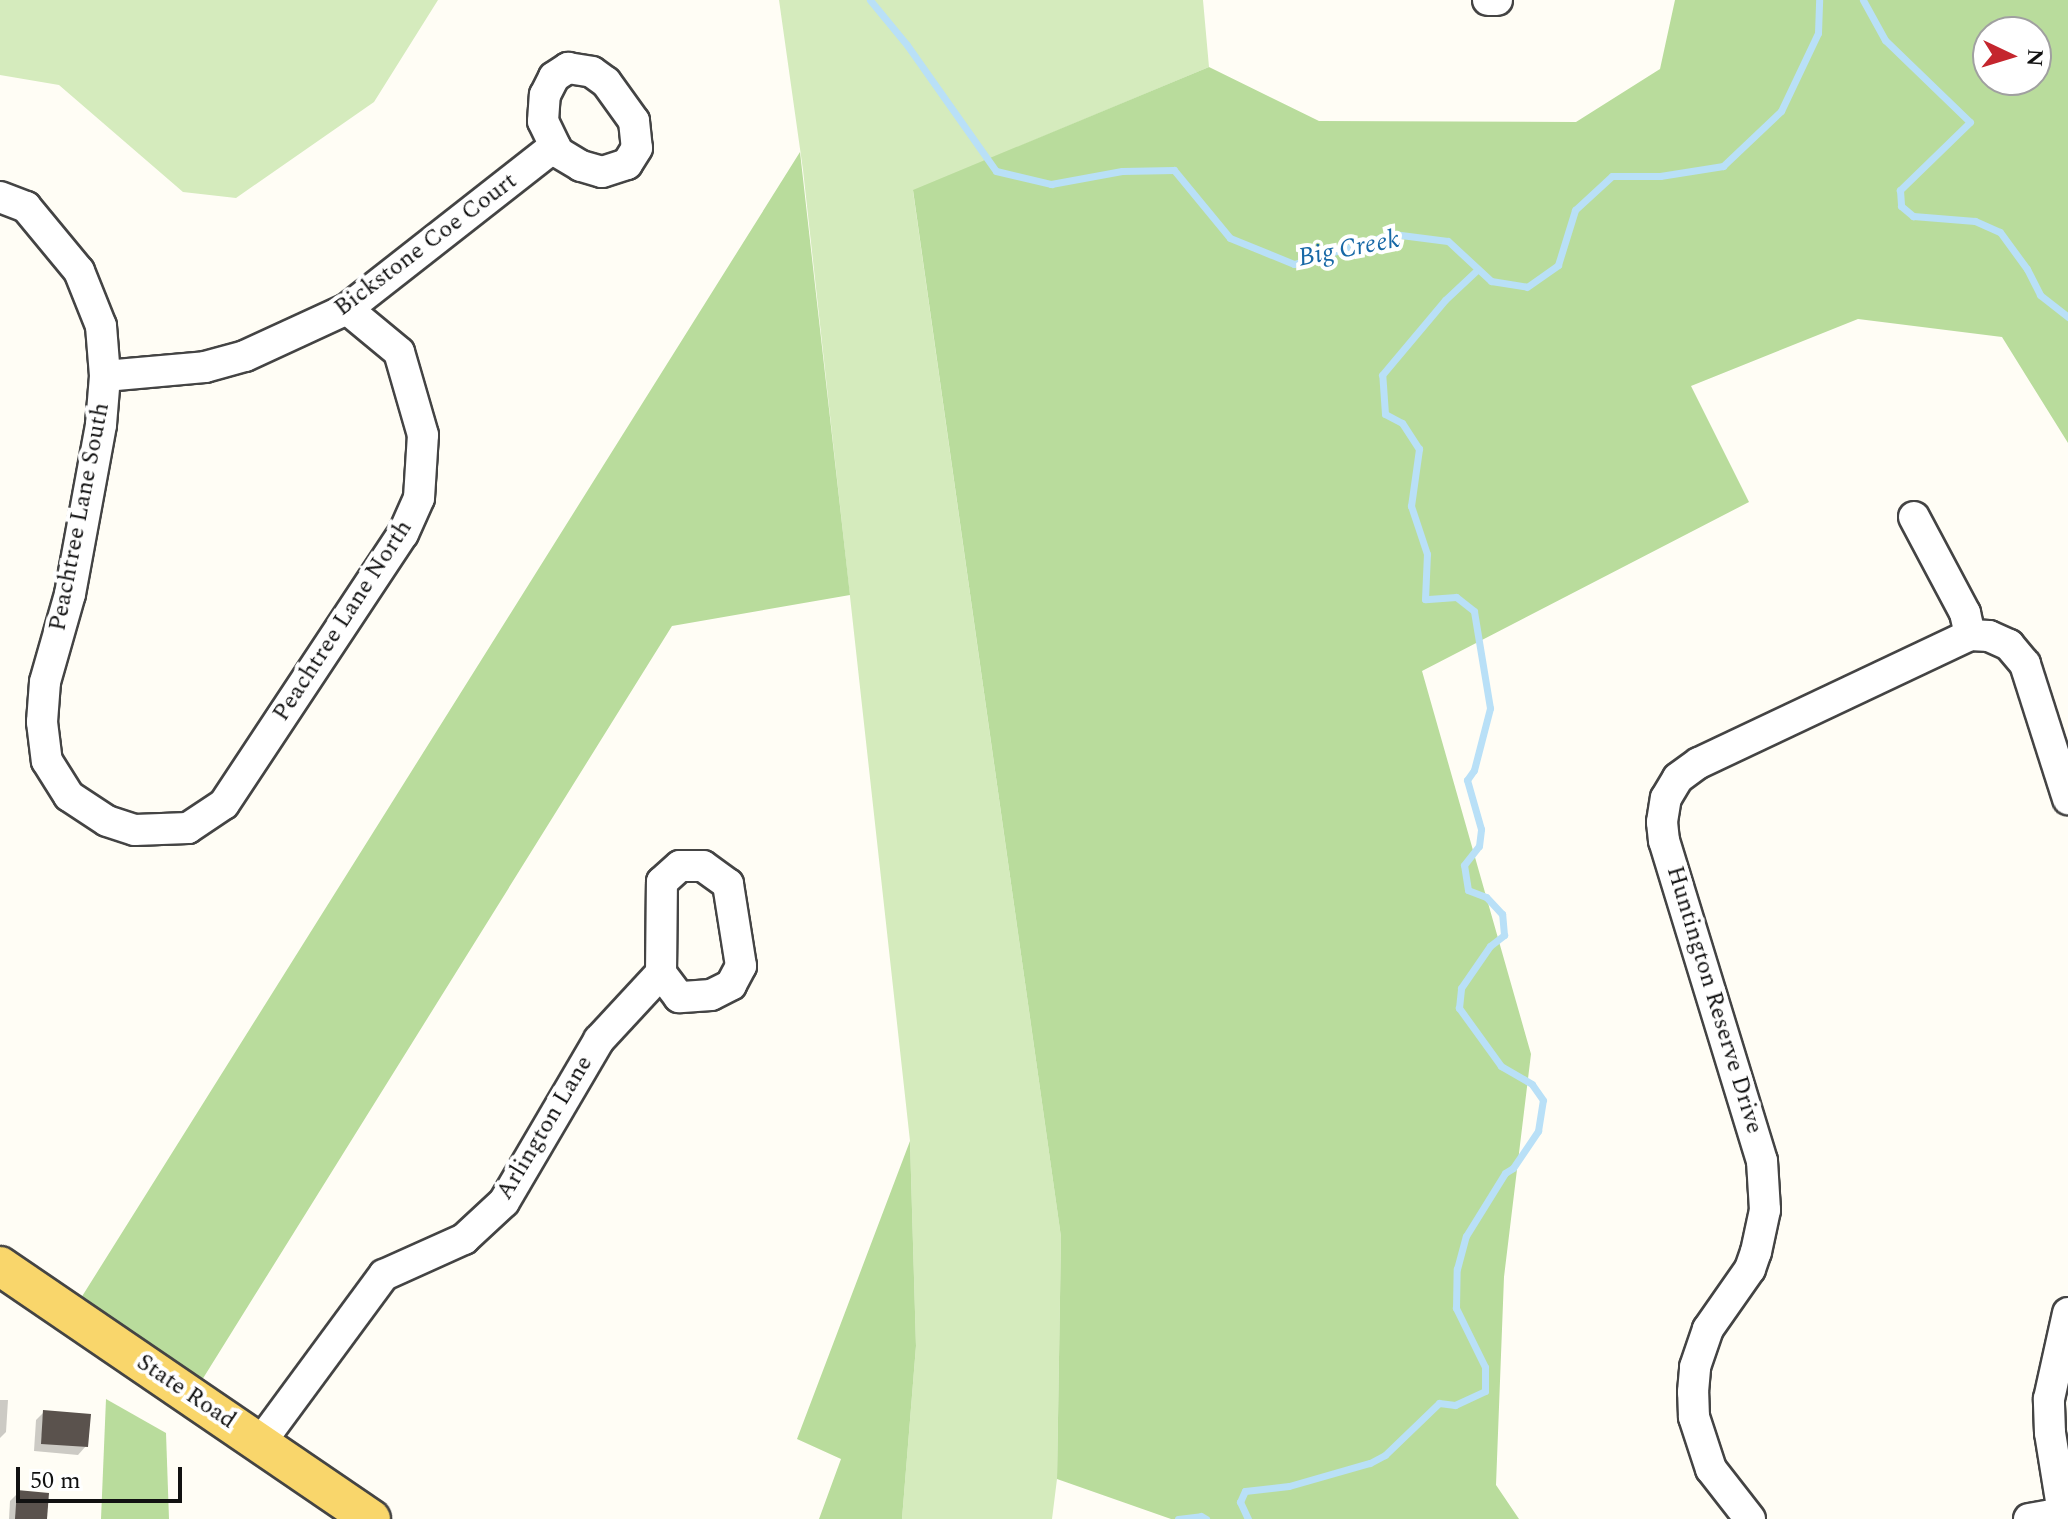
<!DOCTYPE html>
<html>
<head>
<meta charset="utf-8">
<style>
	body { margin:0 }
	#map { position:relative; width:2068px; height:1519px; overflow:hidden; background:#fffdf5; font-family:Spectral,serif }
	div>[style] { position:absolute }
	.green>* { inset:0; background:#d5ebbd }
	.forest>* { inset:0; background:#b9dc9c }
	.shadow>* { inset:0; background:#0003 }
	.stream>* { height:7px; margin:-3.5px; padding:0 3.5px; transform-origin:3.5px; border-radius:3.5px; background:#b9e0f7 }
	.building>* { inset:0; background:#5a524d }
	.roads { filter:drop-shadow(2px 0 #444) drop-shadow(-2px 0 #444) drop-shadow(0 2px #444) drop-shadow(0 -2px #444) }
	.minor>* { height:30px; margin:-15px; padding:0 15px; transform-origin:15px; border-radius:15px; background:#fff }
	.major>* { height:38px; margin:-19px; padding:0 19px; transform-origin:19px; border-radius:19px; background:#f9d66b }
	span { translate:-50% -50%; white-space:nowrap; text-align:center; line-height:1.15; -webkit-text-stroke:8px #fff; paint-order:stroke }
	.street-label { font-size:24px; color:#111 }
	.water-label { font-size:26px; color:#1768a6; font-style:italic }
	.north { position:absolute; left:1972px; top:16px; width:80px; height:80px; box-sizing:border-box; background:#fff; border:2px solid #a0a0a0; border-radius:50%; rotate:94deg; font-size:22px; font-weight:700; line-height:32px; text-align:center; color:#111 }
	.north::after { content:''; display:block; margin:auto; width:28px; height:36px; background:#c4262e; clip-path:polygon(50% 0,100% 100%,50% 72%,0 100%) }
	.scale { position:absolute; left:16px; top:1467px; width:166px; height:36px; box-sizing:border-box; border:4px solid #111; border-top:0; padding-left:10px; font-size:24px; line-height:28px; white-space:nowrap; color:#111; -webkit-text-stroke:6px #fff; paint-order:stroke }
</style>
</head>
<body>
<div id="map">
	<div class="green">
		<i style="clip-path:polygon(0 0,438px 0,374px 102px,236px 198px,183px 192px,59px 85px,0 75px)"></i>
		<i style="clip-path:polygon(779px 0,1203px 0,1209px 67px,913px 191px,1061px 1237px,1057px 1479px,1052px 1519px,902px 1519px,916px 1346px,910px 1141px,803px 170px)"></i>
	</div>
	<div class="forest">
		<i style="clip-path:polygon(evenodd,1675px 0,2068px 0,2068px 443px,2002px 337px,1858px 319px,1691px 386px,1749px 502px,1422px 671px,1531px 1054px,1504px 1277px,1496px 1485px,1519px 1519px,1171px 1519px,1057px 1479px,1061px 1237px,913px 190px,1209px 67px,1319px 121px,1576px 122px,1660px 69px,1675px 0,1988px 32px,2036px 32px,2036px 80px,1988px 80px,1988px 32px)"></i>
		<i style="clip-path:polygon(800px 152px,850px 595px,672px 626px,202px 1380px,81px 1298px)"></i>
		<i style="clip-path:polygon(910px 1141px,916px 1346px,902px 1519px,819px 1519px,841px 1459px,797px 1439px)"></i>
		<i style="clip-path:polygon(106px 1399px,166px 1433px,169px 1519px,101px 1519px)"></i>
	</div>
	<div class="shadow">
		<i style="clip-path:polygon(0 1400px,8px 1400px,6px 1432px,0 1438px)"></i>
		<i style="clip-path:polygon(44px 1412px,86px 1446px,78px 1455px,34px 1451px,36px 1420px)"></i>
		<i style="clip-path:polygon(18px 1493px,45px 1519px,9px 1519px,10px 1501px)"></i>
	</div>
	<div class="stream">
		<i style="left:870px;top:0;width:58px;rotate:50.6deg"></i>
		<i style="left:907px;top:45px;width:154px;rotate:54.8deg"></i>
		<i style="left:996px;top:171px;width:57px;rotate:13.3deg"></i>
		<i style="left:1051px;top:184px;width:72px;rotate:-10.4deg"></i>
		<i style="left:1122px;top:171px;width:52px;rotate:-1.1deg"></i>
		<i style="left:1174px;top:170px;width:88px;rotate:50.5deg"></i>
		<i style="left:1230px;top:238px;width:69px;rotate:22.1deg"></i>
		<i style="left:1294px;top:264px;width:103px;rotate:-16.9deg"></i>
		<i style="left:1393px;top:234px;width:55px;rotate:7.3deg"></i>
		<i style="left:1448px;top:241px;width:59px;rotate:42.9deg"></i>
		<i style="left:1491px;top:281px;width:36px;rotate:9deg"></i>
		<i style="left:1527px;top:287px;width:38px;rotate:-35deg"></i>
		<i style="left:1558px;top:265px;width:58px;rotate:-72.8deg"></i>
		<i style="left:1575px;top:210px;width:50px;rotate:-42.6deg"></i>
		<i style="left:1612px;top:176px;width:48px"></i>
		<i style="left:1660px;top:176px;width:64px;rotate:-9deg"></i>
		<i style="left:1723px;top:166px;width:80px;rotate:-43.5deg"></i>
		<i style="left:1781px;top:111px;width:86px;rotate:-64.6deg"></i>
		<i style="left:1818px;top:33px;width:33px;rotate:-88deg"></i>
		<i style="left:1863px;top:0;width:46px;rotate:61.2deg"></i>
		<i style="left:1885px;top:40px;width:118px;rotate:44deg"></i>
		<i style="left:1970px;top:122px;width:98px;rotate:135.8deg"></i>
		<i style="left:1900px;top:190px;width:16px;rotate:86deg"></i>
		<i style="left:1901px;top:206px;width:16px;rotate:40deg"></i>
		<i style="left:1913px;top:216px;width:62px;rotate:4.6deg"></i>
		<i style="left:1975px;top:221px;width:27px;rotate:24deg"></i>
		<i style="left:2000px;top:232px;width:46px;rotate:53.9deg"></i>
		<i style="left:2027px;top:269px;width:29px;rotate:63deg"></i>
		<i style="left:2040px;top:295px;width:36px;rotate:38deg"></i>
		<i style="left:1178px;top:1519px;width:23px;rotate:-7deg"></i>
		<i style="left:1201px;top:1516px;width:6px;rotate:31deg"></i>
		<i style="left:1248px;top:1519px;width:19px;rotate:-115deg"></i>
		<i style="left:1240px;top:1502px;width:12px;rotate:-66deg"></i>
		<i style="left:1245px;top:1491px;width:44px;rotate:-6.5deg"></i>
		<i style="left:1289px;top:1486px;width:84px;rotate:-15.9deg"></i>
		<i style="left:1370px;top:1463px;width:17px;rotate:-28deg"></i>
		<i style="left:1385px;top:1455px;width:75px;rotate:-43.9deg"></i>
		<i style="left:1439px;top:1403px;width:16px;rotate:7deg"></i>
		<i style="left:1455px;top:1405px;width:33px;rotate:-25deg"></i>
		<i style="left:1485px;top:1391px;width:24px;rotate:-90deg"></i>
		<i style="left:1485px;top:1367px;width:66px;rotate:-116.2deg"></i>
		<i style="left:1456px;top:1308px;width:39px;rotate:-89deg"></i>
		<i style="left:1457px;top:1269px;width:34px;rotate:-75deg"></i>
		<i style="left:1466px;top:1236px;width:74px;rotate:-58.2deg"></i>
		<i style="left:1505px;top:1173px;width:9px;rotate:-32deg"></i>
		<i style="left:1513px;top:1168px;width:45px;rotate:-56deg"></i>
		<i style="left:1538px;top:1131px;width:31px;rotate:-81deg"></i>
		<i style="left:1543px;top:1100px;width:19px;rotate:-125deg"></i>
		<i style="left:1532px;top:1084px;width:36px;rotate:-150deg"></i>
		<i style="left:1501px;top:1066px;width:72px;rotate:-125.9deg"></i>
		<i style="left:1459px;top:1008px;width:20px;rotate:-84deg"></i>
		<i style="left:1461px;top:988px;width:51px;rotate:-55.4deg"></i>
		<i style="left:1490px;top:946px;width:18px;rotate:-38deg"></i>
		<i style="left:1504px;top:935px;width:21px;rotate:-95deg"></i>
		<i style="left:1502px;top:914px;width:23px;rotate:-133deg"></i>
		<i style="left:1486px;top:897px;width:19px;rotate:-159deg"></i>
		<i style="left:1468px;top:890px;width:25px;rotate:-99deg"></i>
		<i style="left:1464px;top:865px;width:24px;rotate:-52deg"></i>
		<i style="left:1479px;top:846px;width:17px;rotate:-83deg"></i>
		<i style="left:1481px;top:829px;width:51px;rotate:-105.9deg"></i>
		<i style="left:1467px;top:780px;width:12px;rotate:-55deg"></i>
		<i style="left:1474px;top:770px;width:64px;rotate:-75.5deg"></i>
		<i style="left:1490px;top:708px;width:98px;rotate:-99.4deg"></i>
		<i style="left:1474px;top:611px;width:23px;rotate:-142deg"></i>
		<i style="left:1456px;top:597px;width:31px;rotate:176deg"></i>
		<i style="left:1425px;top:599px;width:45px;rotate:-87.5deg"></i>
		<i style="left:1427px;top:554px;width:51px;rotate:-108.4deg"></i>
		<i style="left:1411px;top:506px;width:58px;rotate:-82deg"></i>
		<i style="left:1419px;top:449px;width:31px;rotate:-123deg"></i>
		<i style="left:1402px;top:423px;width:19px;rotate:-152deg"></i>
		<i style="left:1385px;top:414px;width:39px;rotate:-94deg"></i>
		<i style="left:1382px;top:375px;width:98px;rotate:-50deg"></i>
		<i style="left:1445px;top:300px;width:45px;rotate:-43.2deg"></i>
	</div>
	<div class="building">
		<i style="clip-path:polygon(43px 1410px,91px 1414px,88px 1447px,41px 1444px)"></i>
		<i style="clip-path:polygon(17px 1490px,49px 1493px,47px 1519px,15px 1519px)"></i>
	</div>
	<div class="roads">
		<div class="minor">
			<i style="left:1488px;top:0;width:9px"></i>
			<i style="left:568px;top:68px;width:24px;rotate:9deg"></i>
			<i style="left:592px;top:72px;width:17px;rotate:36deg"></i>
			<i style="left:606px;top:82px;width:48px;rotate:54.3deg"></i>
			<i style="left:634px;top:121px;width:27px;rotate:84deg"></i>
			<i style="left:637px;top:148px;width:19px;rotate:122deg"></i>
			<i style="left:627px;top:164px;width:26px;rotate:162deg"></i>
			<i style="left:602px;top:172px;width:22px;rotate:-164deg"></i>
			<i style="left:581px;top:166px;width:27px;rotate:-149deg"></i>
			<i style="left:558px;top:152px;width:34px;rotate:-116deg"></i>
			<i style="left:543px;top:121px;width:26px;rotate:-86deg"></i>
			<i style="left:545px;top:95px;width:20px;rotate:-63deg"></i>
			<i style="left:554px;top:77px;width:17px;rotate:-33deg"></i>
			<i style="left:0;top:197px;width:28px;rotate:21deg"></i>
			<i style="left:26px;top:207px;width:83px;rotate:50.4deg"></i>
			<i style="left:79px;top:271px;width:59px;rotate:68.2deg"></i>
			<i style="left:101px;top:326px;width:50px;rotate:85.4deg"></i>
			<i style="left:105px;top:376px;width:49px;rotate:94.7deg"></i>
			<i style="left:101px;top:425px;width:172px;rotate:100.4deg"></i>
			<i style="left:70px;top:594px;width:91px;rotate:105.9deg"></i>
			<i style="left:45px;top:682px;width:40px;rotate:94.3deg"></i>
			<i style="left:42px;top:722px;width:39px;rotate:83deg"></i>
			<i style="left:47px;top:761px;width:41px;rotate:57.8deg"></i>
			<i style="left:69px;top:796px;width:45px;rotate:33.3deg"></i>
			<i style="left:107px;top:821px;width:29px;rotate:18deg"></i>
			<i style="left:135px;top:830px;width:53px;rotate:-2.2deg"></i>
			<i style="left:188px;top:828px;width:43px;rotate:-33.7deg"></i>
			<i style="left:224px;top:804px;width:324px;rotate:-56.5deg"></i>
			<i style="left:403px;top:534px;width:39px;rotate:-66deg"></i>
			<i style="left:419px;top:498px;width:63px;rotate:-86.4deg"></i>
			<i style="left:423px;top:435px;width:86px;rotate:-106.1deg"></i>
			<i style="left:399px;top:352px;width:67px;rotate:-140.4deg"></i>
			<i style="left:105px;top:376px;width:100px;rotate:-5.1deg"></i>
			<i style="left:205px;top:367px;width:41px;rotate:-15.4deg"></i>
			<i style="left:245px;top:356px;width:112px;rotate:-24.7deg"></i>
			<i style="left:347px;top:309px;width:264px;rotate:-38.1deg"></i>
			<i style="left:1914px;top:517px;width:109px;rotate:62deg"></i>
			<i style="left:1965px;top:613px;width:23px;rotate:77deg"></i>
			<i style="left:1970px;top:635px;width:19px;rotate:3deg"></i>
			<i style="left:1989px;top:636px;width:22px;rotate:24deg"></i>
			<i style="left:2009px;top:645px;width:25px;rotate:50deg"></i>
			<i style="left:2025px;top:664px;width:142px;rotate:72.3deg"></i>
			<i style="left:680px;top:866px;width:23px"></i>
			<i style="left:703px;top:866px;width:31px;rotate:36deg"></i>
			<i style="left:728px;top:884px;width:83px;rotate:81deg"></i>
			<i style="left:741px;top:966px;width:21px;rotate:118deg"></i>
			<i style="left:731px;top:985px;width:22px;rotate:153deg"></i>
			<i style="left:711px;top:995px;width:32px;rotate:176deg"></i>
			<i style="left:679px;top:997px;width:30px;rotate:-127deg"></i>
			<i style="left:661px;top:973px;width:91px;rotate:-89.4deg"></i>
			<i style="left:662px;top:882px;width:24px;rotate:-42deg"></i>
			<i style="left:260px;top:1443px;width:209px;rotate:-53.6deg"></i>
			<i style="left:384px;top:1275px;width:88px;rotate:-24.2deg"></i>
			<i style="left:464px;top:1239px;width:54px;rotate:-42.8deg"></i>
			<i style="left:504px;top:1202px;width:188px;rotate:-59.6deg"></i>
			<i style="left:599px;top:1040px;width:91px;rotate:-47.2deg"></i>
			<i style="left:2063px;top:1513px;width:81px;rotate:-99.2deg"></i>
			<i style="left:2050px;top:1433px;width:34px;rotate:-92deg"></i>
			<i style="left:2049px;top:1399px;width:88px;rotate:-77.5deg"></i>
			<i style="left:1750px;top:1519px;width:63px;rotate:-128deg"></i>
			<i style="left:1711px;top:1469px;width:55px;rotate:-108.1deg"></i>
			<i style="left:1694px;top:1417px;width:25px;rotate:-92deg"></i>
			<i style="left:1693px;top:1392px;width:25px;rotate:-85deg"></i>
			<i style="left:1695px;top:1367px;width:40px;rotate:-71.1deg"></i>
			<i style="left:1708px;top:1329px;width:73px;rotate:-55deg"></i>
			<i style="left:1750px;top:1269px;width:18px;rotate:-71deg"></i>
			<i style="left:1756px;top:1252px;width:43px;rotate:-77.9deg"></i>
			<i style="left:1765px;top:1210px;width:49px;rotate:-93.5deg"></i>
			<i style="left:1762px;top:1161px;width:335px;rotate:-107deg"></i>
			<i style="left:1664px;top:841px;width:19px;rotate:-96deg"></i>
			<i style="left:1662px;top:822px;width:24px;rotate:-81deg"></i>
			<i style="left:1666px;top:798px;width:23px;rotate:-59deg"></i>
			<i style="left:1678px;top:778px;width:26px;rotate:-36deg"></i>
			<i style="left:1699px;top:763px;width:300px;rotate:-25.3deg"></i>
			<i style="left:2029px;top:1519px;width:40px;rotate:-10deg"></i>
		</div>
		<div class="major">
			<i style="left:0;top:1266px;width:449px;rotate:34.3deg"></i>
		</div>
	</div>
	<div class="street-label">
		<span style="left:426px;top:245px;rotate:-37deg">Bickstone Coe Court</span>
		<span style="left:80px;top:517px;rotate:-79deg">Peachtree Lane South</span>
		<span style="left:343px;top:621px;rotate:-57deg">Peachtree Lane North</span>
		<span style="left:1714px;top:1000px;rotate:73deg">Huntington Reserve Drive</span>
		<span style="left:545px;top:1128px;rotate:-59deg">Arlington Lane</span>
		<span style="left:186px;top:1392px;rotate:34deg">State Road</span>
	</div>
	<div class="water-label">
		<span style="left:1349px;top:249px;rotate:-11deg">Big Creek</span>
	</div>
	<div class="north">N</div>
	<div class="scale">50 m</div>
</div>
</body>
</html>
